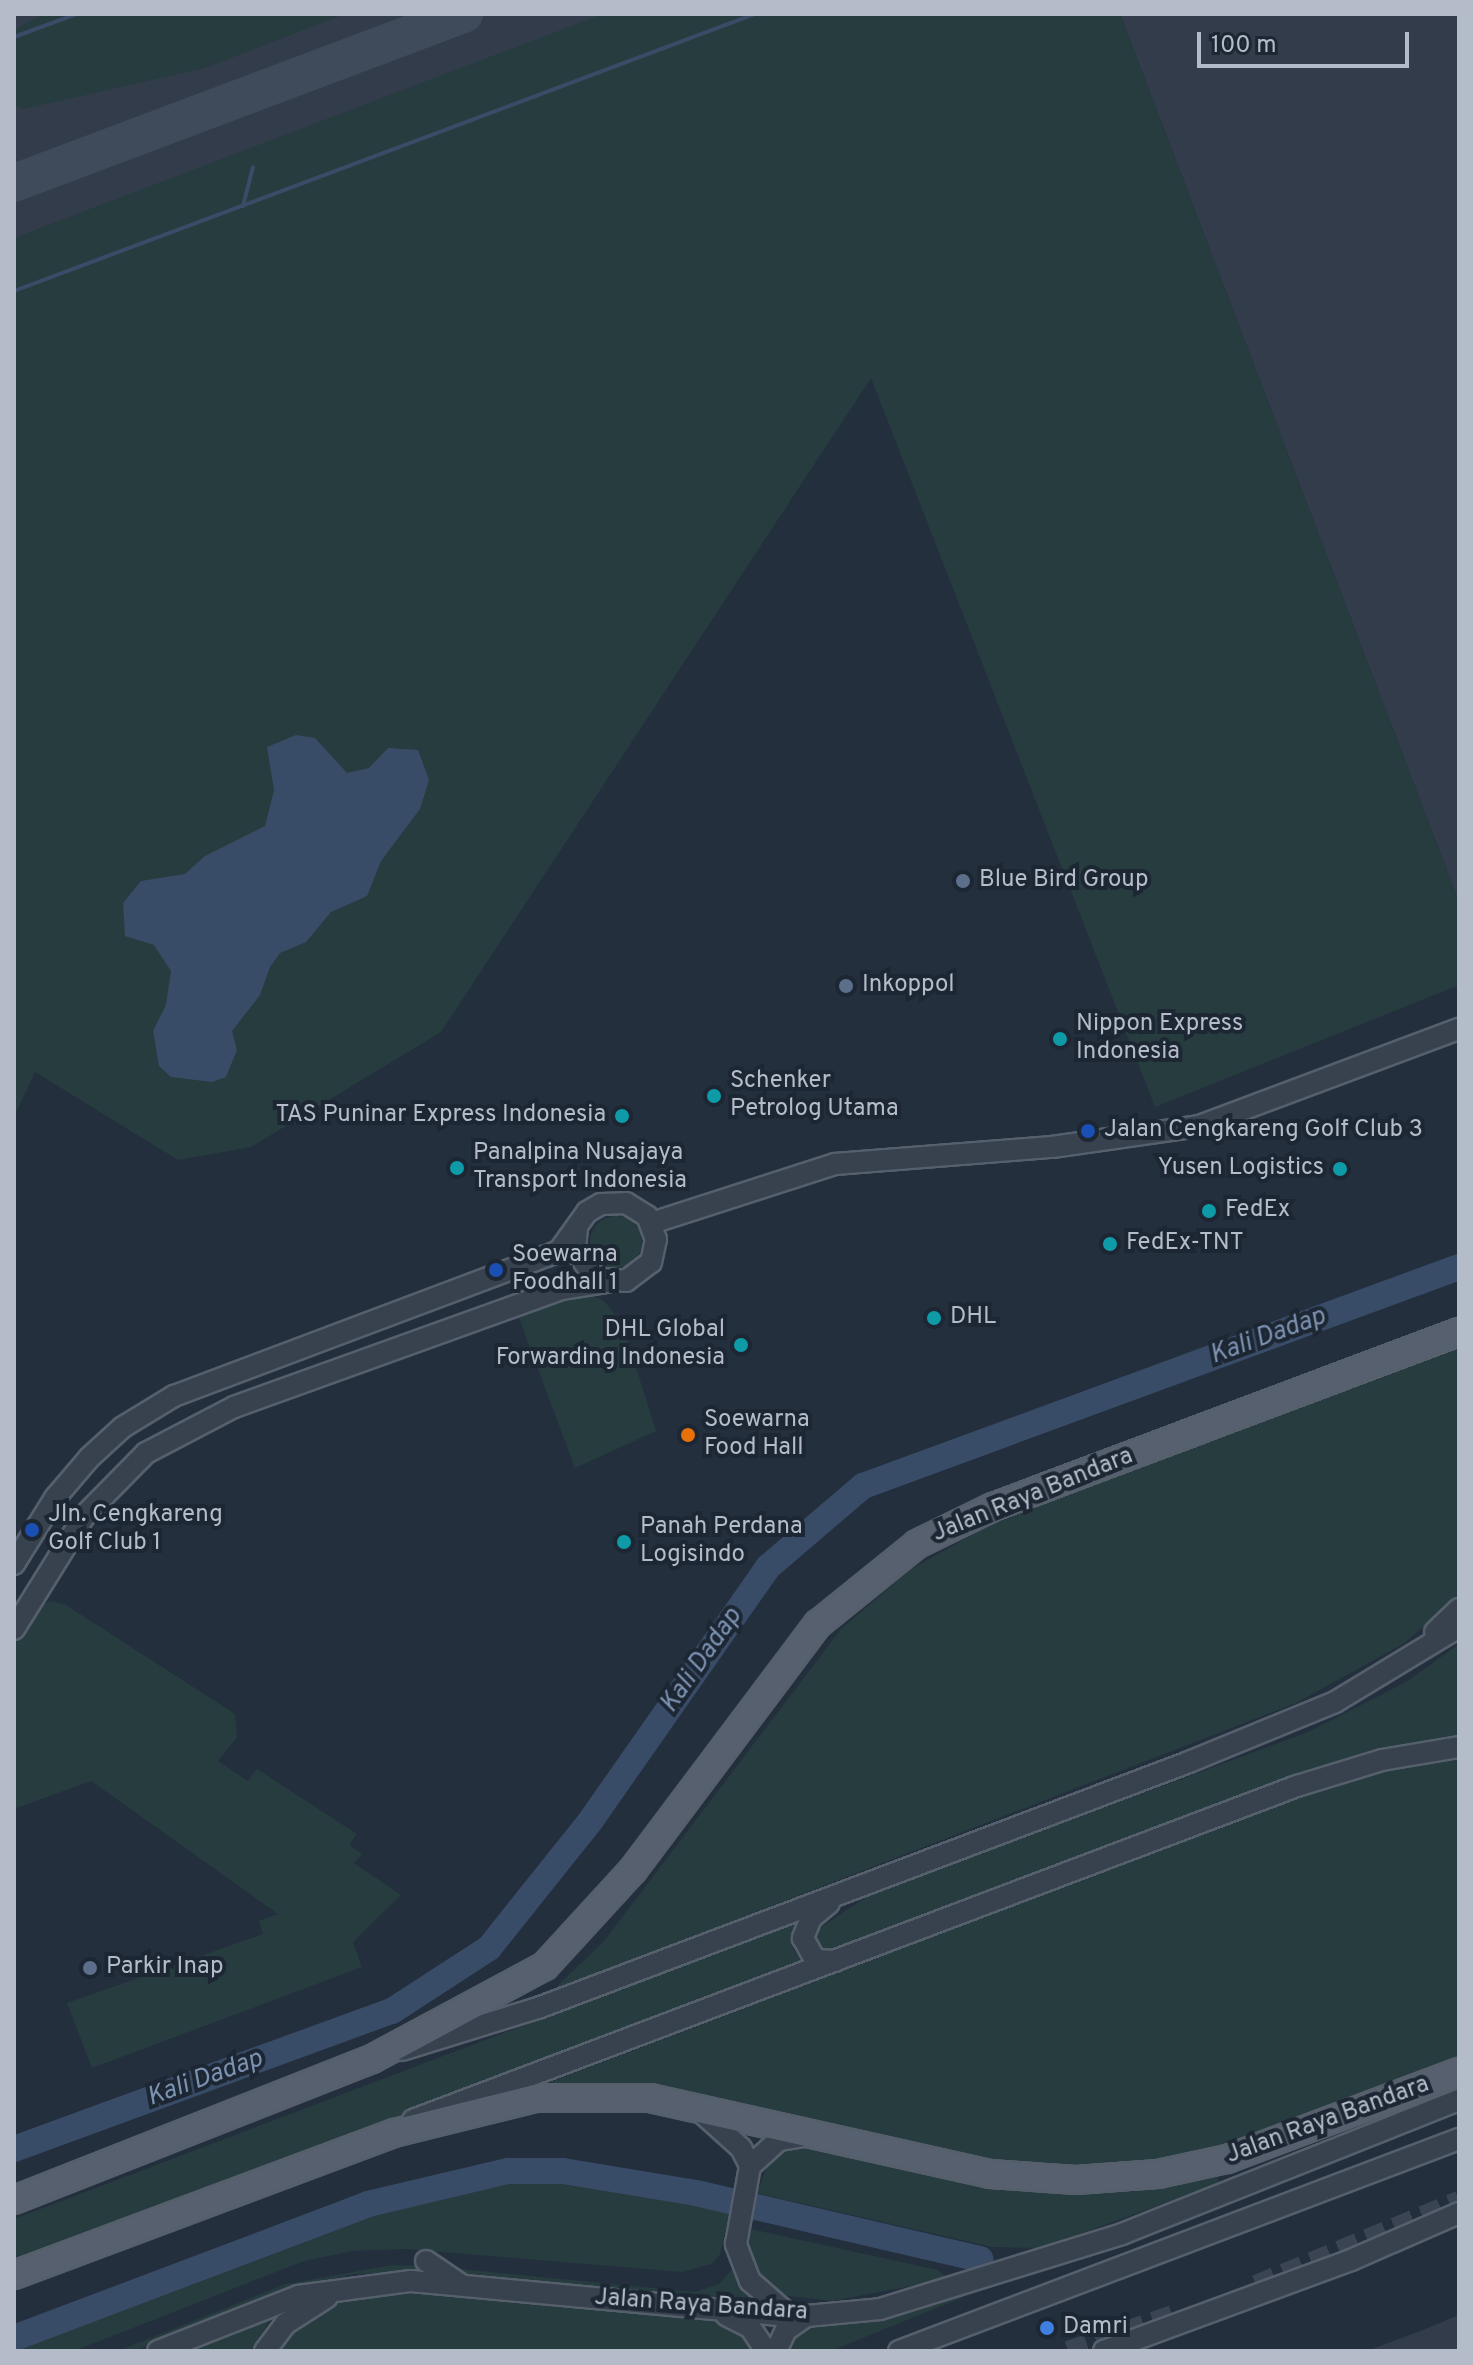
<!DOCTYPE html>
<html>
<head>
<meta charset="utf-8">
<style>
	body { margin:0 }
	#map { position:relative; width:1473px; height:2365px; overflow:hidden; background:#242f3e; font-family:Overpass,sans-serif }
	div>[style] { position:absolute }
	.airport>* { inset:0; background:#323c4b }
	.green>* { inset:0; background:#263c3f }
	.round { border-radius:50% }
	.water>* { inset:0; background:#394c67 }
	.stream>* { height:4px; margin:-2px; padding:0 2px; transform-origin:2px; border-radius:2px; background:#394c67 }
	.river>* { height:26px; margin:-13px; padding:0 13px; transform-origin:13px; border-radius:13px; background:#394c67 }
	.taxiway>* { height:38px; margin:-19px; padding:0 19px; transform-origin:19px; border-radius:19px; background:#3f4a5a }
	.tertiary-tunnel>* { height:20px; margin-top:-10px; transform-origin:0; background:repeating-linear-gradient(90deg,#3a4453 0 20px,transparent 0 30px) }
	.roads { filter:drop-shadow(2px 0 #565f6c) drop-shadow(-2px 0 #565f6c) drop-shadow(0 2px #565f6c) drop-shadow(0 -2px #565f6c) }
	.tertiary>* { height:20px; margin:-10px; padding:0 10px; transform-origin:10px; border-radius:10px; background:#38414e }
	.primary>* { height:26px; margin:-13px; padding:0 13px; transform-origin:13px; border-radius:13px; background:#56606e }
	.dots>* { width:22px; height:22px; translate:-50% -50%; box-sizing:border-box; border:4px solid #1d2633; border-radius:50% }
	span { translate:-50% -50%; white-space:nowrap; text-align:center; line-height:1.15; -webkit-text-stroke:8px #1d2633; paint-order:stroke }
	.poi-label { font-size:24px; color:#b4bcc9 }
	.left { translate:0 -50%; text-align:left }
	.right { translate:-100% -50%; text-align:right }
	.street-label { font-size:24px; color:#b4bcc9 }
	.water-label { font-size:26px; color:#7c92b1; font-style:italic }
	.frame { position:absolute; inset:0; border:16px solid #b4bcc9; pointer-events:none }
	.scale { position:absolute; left:1197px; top:32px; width:212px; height:36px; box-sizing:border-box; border:4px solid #b4bcc9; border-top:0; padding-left:10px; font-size:24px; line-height:28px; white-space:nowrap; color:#b4bcc9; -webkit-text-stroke:6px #1d2633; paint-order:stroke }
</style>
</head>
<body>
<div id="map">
	<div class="airport">
		<i style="clip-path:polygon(14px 14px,815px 14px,14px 327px)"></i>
		<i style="clip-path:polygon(1120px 14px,1459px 14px,1459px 902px)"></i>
		<i style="clip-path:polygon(1459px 2315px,1459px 2351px,1367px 2351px,1423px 2330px)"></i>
	</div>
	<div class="green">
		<i style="clip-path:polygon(43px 14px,345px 14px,205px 68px,23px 109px,14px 104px,14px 30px)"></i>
		<i style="clip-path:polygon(603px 14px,1120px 14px,1459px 902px,1459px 985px,1155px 1107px,871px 378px,441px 1032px,251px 1147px,178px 1160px,35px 1072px,14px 1117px,14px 238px)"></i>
		<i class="round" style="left:590px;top:1216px;width:52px;height:52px"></i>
		<i style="clip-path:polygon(583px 1291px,604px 1301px,622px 1323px,656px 1431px,575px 1468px,516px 1310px)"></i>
		<i style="clip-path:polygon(1459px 1346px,1459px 1597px,1403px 1644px,1296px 1703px,552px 1991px,604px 1941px,841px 1629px,910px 1570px,1000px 1519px)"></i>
		<i style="clip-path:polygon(51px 1601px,66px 1605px,235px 1714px,237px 1737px,218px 1761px,248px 1781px,257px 1769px,357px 1834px,349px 1845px,362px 1854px,354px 1863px,401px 1895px,353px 1942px,362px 1967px,92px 2068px,67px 2003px,263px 1934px,259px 1921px,278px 1914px,91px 1781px,14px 1809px,14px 1645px,41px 1604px)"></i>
		<i style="clip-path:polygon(1459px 1644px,1459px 1743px,1429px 1745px,839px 1953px,821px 1951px,815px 1942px,817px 1930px,871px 1894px,1308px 1732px,1406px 1682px)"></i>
		<i style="clip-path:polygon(1459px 1758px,1459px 2062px,1211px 2154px,1060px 2173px,540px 2086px,1350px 1778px)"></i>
		<i style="clip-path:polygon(796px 1922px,791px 1944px,803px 1966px,14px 2260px,14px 2219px)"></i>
		<i style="clip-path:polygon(805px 2145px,1037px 2193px,1130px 2192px,1217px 2176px,1219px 2183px,1042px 2248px,992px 2247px,757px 2193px,770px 2158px,784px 2146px)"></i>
		<i style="clip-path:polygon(508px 2175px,563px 2176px,731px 2208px,720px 2254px,712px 2264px,681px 2272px,407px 2249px,352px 2251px,304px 2261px,74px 2351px,14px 2351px,14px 2342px,369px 2207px,440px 2186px)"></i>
		<i style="clip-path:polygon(751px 2229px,938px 2270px,948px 2279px,832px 2301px,780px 2295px,757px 2276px,747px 2251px)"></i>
		<i style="clip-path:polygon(392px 2265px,430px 2266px,428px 2272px,355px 2274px,288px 2288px,135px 2351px,118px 2351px,286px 2284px)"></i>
		<i style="clip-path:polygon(735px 2266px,763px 2304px,459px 2275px,450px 2268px,695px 2292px,719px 2284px)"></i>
		<i style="clip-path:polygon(411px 2288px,709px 2317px,735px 2326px,758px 2351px,273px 2351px,328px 2303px)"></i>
		<i style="clip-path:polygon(971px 2294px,831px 2351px,781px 2351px,803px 2325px,905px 2314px)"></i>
		<i style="clip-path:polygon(292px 2302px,270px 2320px,250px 2351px,175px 2351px)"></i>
	</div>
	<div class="water">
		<i style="clip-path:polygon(296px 735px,315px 738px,347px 773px,369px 768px,388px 748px,418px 750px,429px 780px,420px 809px,381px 861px,367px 896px,331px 912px,306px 942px,280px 953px,270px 967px,260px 995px,232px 1031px,237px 1050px,226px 1077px,212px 1082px,171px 1077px,159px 1066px,153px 1031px,166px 1005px,171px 971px,154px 945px,125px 936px,123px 903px,141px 881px,185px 874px,205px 856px,265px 826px,274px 790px,267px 747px)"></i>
	</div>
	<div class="stream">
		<i style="left:14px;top:37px;width:67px;rotate:-20.1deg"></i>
		<i style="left:243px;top:206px;width:40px;rotate:-75.6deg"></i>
		<i style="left:14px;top:291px;width:791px;rotate:-20.5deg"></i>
	</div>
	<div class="river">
		<i style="left:14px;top:2149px;width:402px;rotate:-20.1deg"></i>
		<i style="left:392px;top:2011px;width:116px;rotate:-33deg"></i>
		<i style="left:489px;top:1948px;width:164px;rotate:-51.4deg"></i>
		<i style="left:591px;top:1820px;width:309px;rotate:-55deg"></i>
		<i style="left:768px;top:1567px;width:125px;rotate:-40.5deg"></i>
		<i style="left:863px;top:1486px;width:635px;rotate:-20.18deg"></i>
		<i style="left:14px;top:2338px;width:379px;rotate:-20.7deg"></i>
		<i style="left:368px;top:2204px;width:144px;rotate:-13.3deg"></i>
		<i style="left:508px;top:2171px;width:55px"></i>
		<i style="left:563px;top:2171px;width:135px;rotate:9.4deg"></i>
		<i style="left:696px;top:2193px;width:292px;rotate:13.1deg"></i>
	</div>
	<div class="taxiway">
		<i style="left:14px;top:183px;width:481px;rotate:-20.6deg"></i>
	</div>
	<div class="tertiary-tunnel">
		<i style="left:1256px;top:2285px;width:220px;rotate:-22.5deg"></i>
		<i style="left:1068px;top:2351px;width:111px;rotate:-18.9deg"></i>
	</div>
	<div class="roads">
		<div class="tertiary">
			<i style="left:652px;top:1223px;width:192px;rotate:-17.9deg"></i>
			<i style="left:835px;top:1164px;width:218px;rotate:-4.5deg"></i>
			<i style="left:1052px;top:1147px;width:148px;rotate:-8.1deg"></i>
			<i style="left:1199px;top:1126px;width:278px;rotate:-20.5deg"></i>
			<i style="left:14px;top:1564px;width:78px;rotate:-58.2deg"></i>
			<i style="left:55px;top:1498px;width:52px;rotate:-49.6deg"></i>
			<i style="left:89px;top:1458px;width:46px;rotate:-42.4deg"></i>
			<i style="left:123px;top:1427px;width:60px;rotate:-31.3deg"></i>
			<i style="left:174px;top:1396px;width:398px;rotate:-20.6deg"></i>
			<i style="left:547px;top:1256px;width:13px;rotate:-23deg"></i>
			<i style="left:559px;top:1251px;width:48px;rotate:-54.3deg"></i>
			<i style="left:587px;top:1212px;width:16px;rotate:-30deg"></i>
			<i style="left:601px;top:1204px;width:25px;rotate:-2deg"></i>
			<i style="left:626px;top:1203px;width:25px;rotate:32deg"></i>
			<i style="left:647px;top:1216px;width:25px;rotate:69deg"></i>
			<i style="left:656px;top:1239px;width:24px;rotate:102deg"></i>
			<i style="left:651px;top:1262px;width:31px;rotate:143deg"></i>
			<i style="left:626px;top:1281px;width:30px;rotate:-174deg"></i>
			<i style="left:596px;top:1278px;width:35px;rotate:-127deg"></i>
			<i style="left:575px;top:1250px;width:24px;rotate:-85deg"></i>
			<i style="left:14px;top:1629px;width:134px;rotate:-58.1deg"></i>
			<i style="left:85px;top:1515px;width:87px;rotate:-45.5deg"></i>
			<i style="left:146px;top:1453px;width:99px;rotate:-27.6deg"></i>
			<i style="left:234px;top:1407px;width:348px;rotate:-19.8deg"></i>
			<i style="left:561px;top:1289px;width:47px;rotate:-8.7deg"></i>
			<i style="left:1435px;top:1632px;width:33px;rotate:-44deg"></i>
			<i style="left:829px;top:1903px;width:23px;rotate:140deg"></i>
			<i style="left:811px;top:1918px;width:22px;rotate:112deg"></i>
			<i style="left:803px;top:1938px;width:25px;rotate:61deg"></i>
			<i style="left:815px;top:1960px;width:20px;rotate:3deg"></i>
			<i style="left:402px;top:2050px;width:142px;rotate:-17.2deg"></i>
			<i style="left:538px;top:2008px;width:696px;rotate:-20.7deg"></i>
			<i style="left:1189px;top:1762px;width:158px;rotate:-22.3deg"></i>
			<i style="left:1335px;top:1702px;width:145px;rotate:-31.2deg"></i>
			<i style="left:700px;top:2111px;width:55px;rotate:42.1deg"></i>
			<i style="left:741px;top:2148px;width:20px;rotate:63deg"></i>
			<i style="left:413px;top:2120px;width:945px;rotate:-20.7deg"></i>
			<i style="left:1297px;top:1786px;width:89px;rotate:-17deg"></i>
			<i style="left:1382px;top:1760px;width:78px;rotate:-9.6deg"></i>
			<i style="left:426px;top:2261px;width:40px;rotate:34deg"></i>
			<i style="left:726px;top:2315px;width:27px;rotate:27deg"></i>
			<i style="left:750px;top:2327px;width:29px;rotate:56deg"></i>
			<i style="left:789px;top:2315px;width:52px;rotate:-138.9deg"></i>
			<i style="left:750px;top:2281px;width:40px;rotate:-111deg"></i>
			<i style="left:736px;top:2244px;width:79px;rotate:-79.8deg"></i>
			<i style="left:750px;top:2166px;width:39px;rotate:-42deg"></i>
			<i style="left:779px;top:2140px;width:24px;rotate:-9deg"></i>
			<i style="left:158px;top:2351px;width:150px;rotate:-21.4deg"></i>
			<i style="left:298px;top:2296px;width:114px;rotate:-7.6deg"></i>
			<i style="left:411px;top:2281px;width:387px;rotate:5.3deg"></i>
			<i style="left:796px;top:2317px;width:84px;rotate:-5.4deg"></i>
			<i style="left:880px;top:2309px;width:253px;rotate:-17.2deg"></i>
			<i style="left:1122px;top:2234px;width:363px;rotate:-21.7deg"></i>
			<i style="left:265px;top:2351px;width:34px;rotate:-53deg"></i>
			<i style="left:285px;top:2324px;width:50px;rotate:-32.7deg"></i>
			<i style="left:776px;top:2351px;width:23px;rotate:-65deg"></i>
			<i style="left:786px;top:2330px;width:24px;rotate:-35deg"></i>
			<i style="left:899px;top:2351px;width:599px;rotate:-20.74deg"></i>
			<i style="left:1104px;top:2351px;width:263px;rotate:-20.2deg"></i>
			<i style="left:1351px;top:2260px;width:118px;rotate:-23.5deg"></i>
		</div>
		<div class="primary">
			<i style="left:14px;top:2200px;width:385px;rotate:-21.5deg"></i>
			<i style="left:372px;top:2059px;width:196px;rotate:-28.3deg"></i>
			<i style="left:545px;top:1966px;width:130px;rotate:-47.5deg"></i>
			<i style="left:633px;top:1870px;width:308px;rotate:-53.1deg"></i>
			<i style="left:818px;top:1624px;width:127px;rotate:-38.9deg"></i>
			<i style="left:917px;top:1544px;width:85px;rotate:-26deg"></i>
			<i style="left:993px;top:1507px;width:498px;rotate:-20.6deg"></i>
			<i style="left:14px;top:2275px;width:406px;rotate:-20.5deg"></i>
			<i style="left:394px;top:2133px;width:145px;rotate:-13.9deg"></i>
			<i style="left:535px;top:2098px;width:115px"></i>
			<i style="left:650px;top:2098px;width:348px;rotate:12.6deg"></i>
			<i style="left:990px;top:2174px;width:86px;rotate:4deg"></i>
			<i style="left:1076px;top:2180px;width:82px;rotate:-4.2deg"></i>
			<i style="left:1158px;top:2174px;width:71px;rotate:-12.3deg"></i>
			<i style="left:1227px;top:2159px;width:248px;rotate:-20.6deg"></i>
		</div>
	</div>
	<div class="dots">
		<i style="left:963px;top:881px;background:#5c6f8a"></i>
		<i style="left:846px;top:986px;background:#5c6f8a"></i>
		<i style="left:1060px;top:1039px;background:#0f9aa8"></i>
		<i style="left:714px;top:1096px;background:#0f9aa8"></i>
		<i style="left:622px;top:1116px;background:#0f9aa8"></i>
		<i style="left:1088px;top:1131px;background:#1a4fb4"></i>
		<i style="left:457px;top:1168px;background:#0f9aa8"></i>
		<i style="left:1340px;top:1169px;background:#0f9aa8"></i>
		<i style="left:1209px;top:1211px;background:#0f9aa8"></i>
		<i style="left:1110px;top:1244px;background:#0f9aa8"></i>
		<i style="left:496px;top:1270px;background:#1a4fb4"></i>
		<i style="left:934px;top:1318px;background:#0f9aa8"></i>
		<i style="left:741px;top:1345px;background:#0f9aa8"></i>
		<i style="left:688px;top:1435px;background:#e8710a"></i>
		<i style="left:32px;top:1530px;background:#1a4fb4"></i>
		<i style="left:624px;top:1542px;background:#0f9aa8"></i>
		<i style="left:90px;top:1968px;background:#5c6f8a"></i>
		<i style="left:1047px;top:2328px;background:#3f7fe0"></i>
	</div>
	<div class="poi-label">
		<span class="left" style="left:979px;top:881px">Blue Bird Group</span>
		<span class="left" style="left:862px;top:986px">Inkoppol</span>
		<span class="left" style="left:1076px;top:1039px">Nippon Express<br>Indonesia</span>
		<span class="left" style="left:730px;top:1096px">Schenker<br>Petrolog Utama</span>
		<span class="right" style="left:606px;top:1116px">TAS Puninar Express Indonesia</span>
		<span class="left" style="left:1104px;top:1131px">Jalan Cengkareng Golf Club 3</span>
		<span class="left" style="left:473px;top:1168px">Panalpina Nusajaya<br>Transport Indonesia</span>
		<span class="right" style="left:1324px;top:1169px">Yusen Logistics</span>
		<span class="left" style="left:1225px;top:1211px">FedEx</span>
		<span class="left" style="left:1126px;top:1244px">FedEx-TNT</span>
		<span class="left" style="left:512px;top:1270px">Soewarna<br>Foodhall 1</span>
		<span class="left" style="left:950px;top:1318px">DHL</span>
		<span class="right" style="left:725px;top:1345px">DHL Global<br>Forwarding Indonesia</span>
		<span class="left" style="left:704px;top:1435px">Soewarna<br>Food Hall</span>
		<span class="left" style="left:48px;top:1530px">Jln. Cengkareng<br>Golf Club 1</span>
		<span class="left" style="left:640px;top:1542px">Panah Perdana<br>Logisindo</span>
		<span class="left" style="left:106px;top:1968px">Parkir Inap</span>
		<span class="left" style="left:1063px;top:2328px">Damri</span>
	</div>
	<div class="street-label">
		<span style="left:1033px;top:1496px;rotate:-22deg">Jalan Raya Bandara</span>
		<span style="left:1328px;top:2121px;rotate:-20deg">Jalan Raya Bandara</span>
		<span style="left:701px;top:2306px;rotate:4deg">Jalan Raya Bandara</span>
	</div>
	<div class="water-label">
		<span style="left:1268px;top:1337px;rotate:-20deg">Kali Dadap</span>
		<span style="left:702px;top:1661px;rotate:-55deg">Kali Dadap</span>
		<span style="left:205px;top:2079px;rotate:-20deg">Kali Dadap</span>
	</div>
	<div class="frame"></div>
	<div class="scale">100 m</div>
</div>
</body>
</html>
